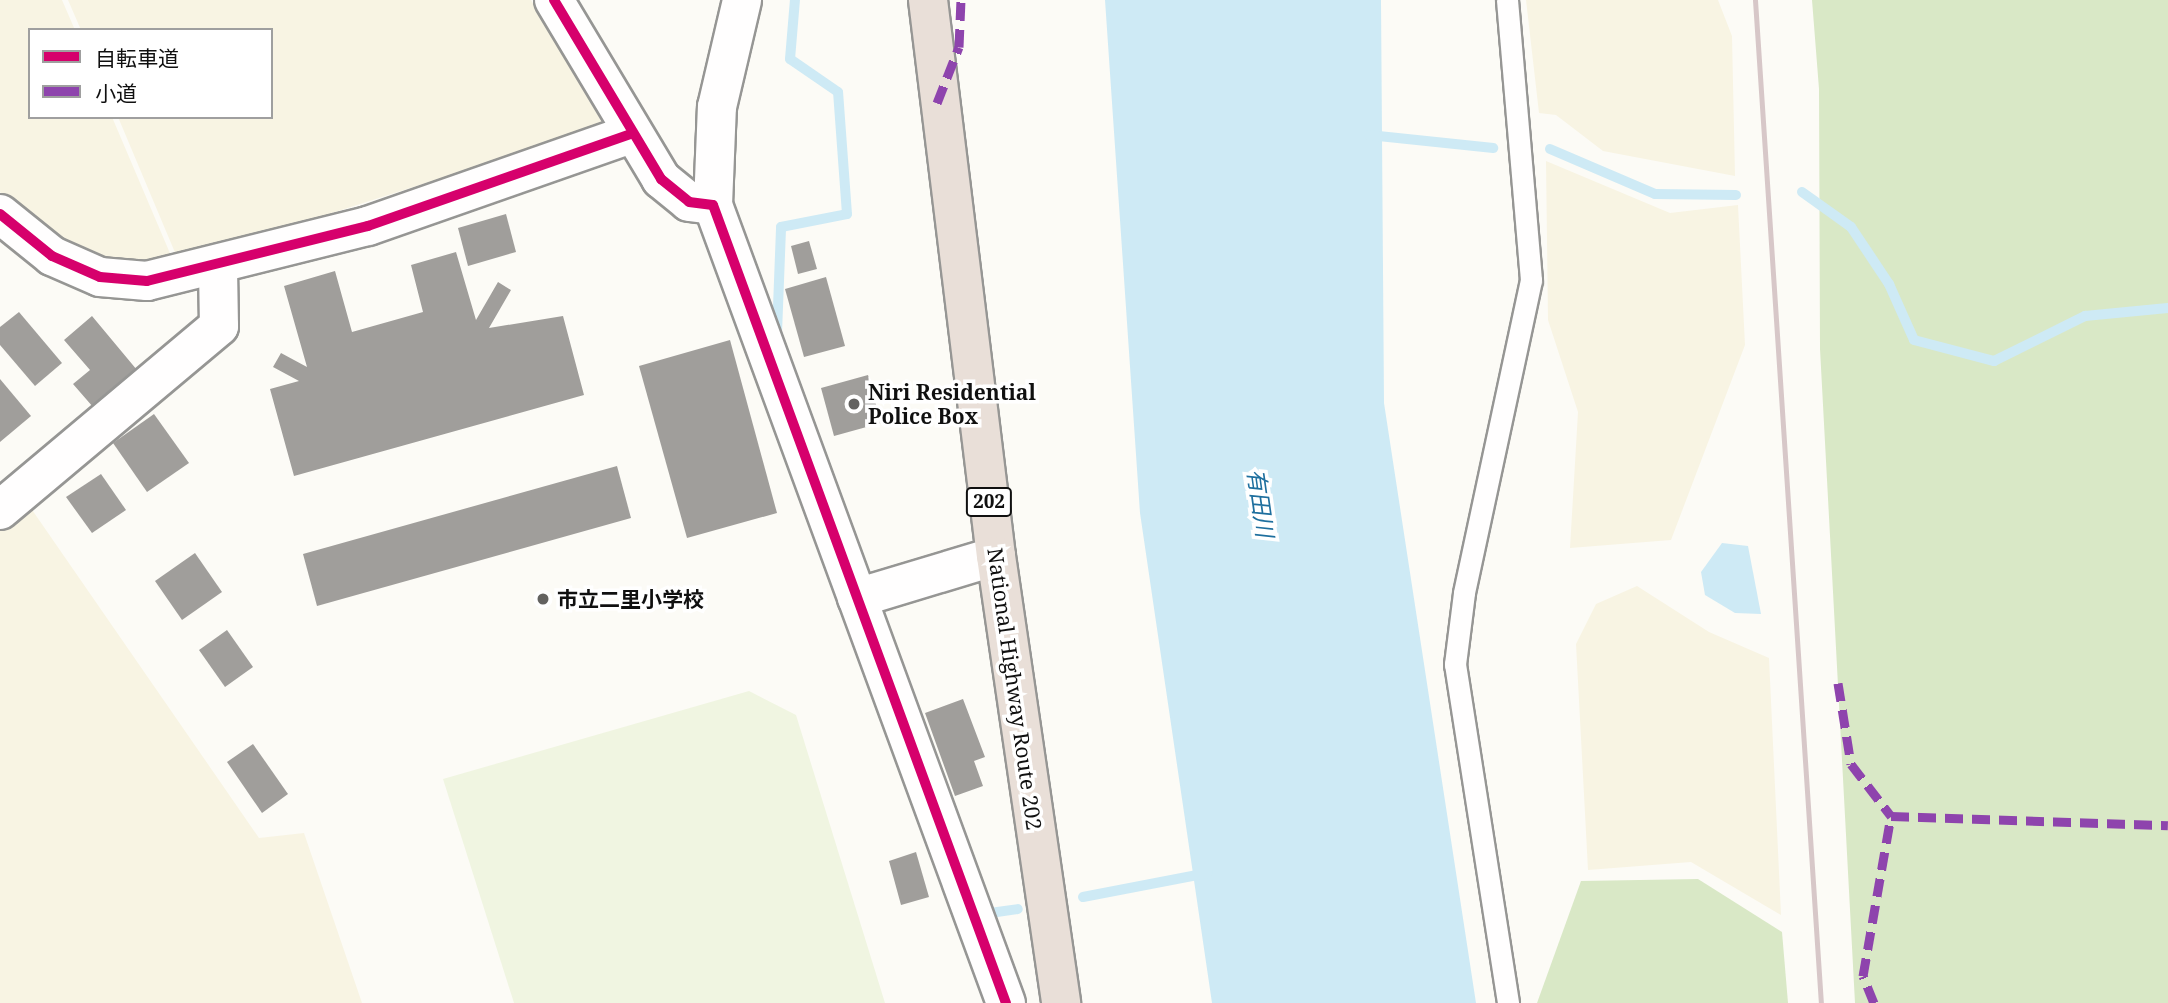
<!DOCTYPE html>
<html>
<head>
<meta charset="utf-8">
<style>
	body { margin:0 }
	#map { position:relative; width:2168px; height:1003px; overflow:hidden; background:#fcfbf6; font-family:"Noto Serif","Noto Sans JP",serif }
	div>[style] { position:absolute }
	.farmland>* { inset:0; background:#f8f4e3 }
	.forest>* { inset:0; background:#d9e8c6 }
	.pitch>* { inset:0; background:#f0f5e1 }
	.water>* { inset:0; background:#ceeaf5 }
	.stream>* { height:10px; margin:-5px; padding:0 5px; transform-origin:5px; border-radius:5px; background:#ceeaf5 }
	.building>* { inset:0; background:#a09e9b }
	.roads { filter:drop-shadow(2px 0 #969694) drop-shadow(-2px 0 #969694) drop-shadow(0 2px #969694) drop-shadow(0 -2px #969694) }
	.lane>* { height:21px; margin:-10.5px; padding:0 10.5px; transform-origin:10.5px; border-radius:10.5px; background:#fffefe }
	.street>* { height:38px; margin:-19px; padding:0 19px; transform-origin:19px; border-radius:19px; background:#fffefe }
	.highway>* { height:38px; margin:-19px; padding:0 19px; transform-origin:19px; border-radius:19px; background:#e9dfd8 }
	.rail>* { height:5px; margin:-2.5px; padding:0 2.5px; transform-origin:2.5px; border-radius:2.5px; background:#d7c7c8 }
	.quiet>* { height:9px; margin-top:-4.5px; transform-origin:0; background:repeating-linear-gradient(90deg,#8e44ad 0 18px,transparent 0 27px) }
	.cycleway>* { height:10px; margin:-5px; padding:0 5px; transform-origin:5px; border-radius:5px; background:#d6006c }
	.dots>* { width:19px; height:19px; translate:-50% -50%; box-sizing:border-box; border:4px solid #fff; border-radius:50% }
	span { translate:-50% -50%; white-space:nowrap; text-align:center; line-height:1.15; -webkit-text-stroke:7px #fff; paint-order:stroke }
	.shield-label span { padding:2px 5px; background:#fff; border:2px solid; border-radius:5px; -webkit-text-stroke-width:0 }
	.shield-label { font-size:19px; color:#101010; font-weight:700 }
	.poi-label { font-size:21px; color:#101010; font-weight:700 }
	.left { translate:0 -50%; text-align:left }
	.street-label { font-size:21px; color:#101010 }
	.water-label { font-size:23px; color:#1e6f9e; font-style:italic }
	.legend { position:absolute; left:28px; top:28px; width:245px; height:91px; box-sizing:border-box; background:#fff; border:2px solid #9f9f9f; margin:0; padding:9px 12px; list-style:none; font-size:21px; color:#101010 }
	.legend li { display:flex; align-items:center; gap:14px; height:35px }
	.legend b { width:35px; border:2px solid #9f9f9f }
</style>
</head>
<body>
<div id="map">
	<div class="farmland">
		<i style="clip-path:polygon(0 0,62px 0,75px 30px,30px 30px,30px 117px,112px 117px,172px 258px,126px 265px,69px 246px,0 192px)"></i>
		<i style="clip-path:polygon(68px 0,531px 0,604px 126px,179px 262px,118px 117px,271px 117px,271px 30px,81px 30px)"></i>
		<i style="clip-path:polygon(1526px 0,1718px 0,1732px 36px,1735px 176px,1603px 151px,1556px 115px,1539px 113px)"></i>
		<i style="clip-path:polygon(1546px 161px,1670px 213px,1738px 205px,1745px 345px,1671px 540px,1570px 548px,1578px 412px,1548px 320px)"></i>
		<i style="clip-path:polygon(28px 504px,259px 838px,304px 833px,362px 1003px,0 1003px,0 528px)"></i>
		<i style="clip-path:polygon(1637px 586px,1709px 632px,1769px 658px,1781px 915px,1691px 862px,1588px 870px,1576px 644px,1596px 604px)"></i>
	</div>
	<div class="forest">
		<i style="clip-path:polygon(1812px 0,2168px 0,2168px 1003px,1855px 1003px,1820px 349px,1819px 89px)"></i>
		<i style="clip-path:polygon(1698px 879px,1782px 932px,1788px 1003px,1537px 1003px,1581px 881px)"></i>
	</div>
	<div class="pitch">
		<i style="clip-path:polygon(749px 691px,796px 715px,885px 1003px,514px 1003px,443px 779px)"></i>
	</div>
	<div class="water">
		<i style="clip-path:polygon(1105px 0,1381px 0,1384px 403px,1476px 1003px,1212px 1003px,1140px 513px)"></i>
		<i style="clip-path:polygon(1722px 543px,1748px 546px,1761px 614px,1735px 613px,1705px 595px,1701px 572px)"></i>
	</div>
	<div class="stream">
		<i style="left:1369px;top:135px;width:125px;rotate:6deg"></i>
		<i style="left:1550px;top:149px;width:114px;rotate:23.2deg"></i>
		<i style="left:1655px;top:194px;width:81px;rotate:0.7deg"></i>
		<i style="left:1802px;top:192px;width:60px;rotate:35.5deg"></i>
		<i style="left:1851px;top:227px;width:69px;rotate:56.3deg"></i>
		<i style="left:1889px;top:284px;width:61px;rotate:65.9deg"></i>
		<i style="left:1914px;top:340px;width:83px;rotate:14.7deg"></i>
		<i style="left:1994px;top:361px;width:102px;rotate:-26.3deg"></i>
		<i style="left:2085px;top:316px;width:83px;rotate:-5.5deg"></i>
		<i style="left:777px;top:333px;width:106px;rotate:-87.8deg"></i>
		<i style="left:781px;top:227px;width:67px;rotate:-11.1deg"></i>
		<i style="left:847px;top:214px;width:122px;rotate:-94.2deg"></i>
		<i style="left:838px;top:92px;width:58px;rotate:-145.5deg"></i>
		<i style="left:790px;top:59px;width:59px;rotate:-85.2deg"></i>
		<i style="left:1083px;top:897px;width:127px;rotate:-10.9deg"></i>
		<i style="left:987px;top:903px;width:10px;rotate:73deg"></i>
		<i style="left:990px;top:913px;width:28px;rotate:-8deg"></i>
	</div>
	<div class="building">
		<i style="clip-path:polygon(506px 214px,516px 252px,468px 266px,458px 228px)"></i>
		<i style="clip-path:polygon(809px 241px,817px 269px,798px 274px,791px 246px)"></i>
		<i style="clip-path:polygon(456px 252px,476px 320px,498px 282px,511px 290px,489px 328px,563px 316px,584px 395px,294px 476px,270px 389px,299px 381px,273px 367px,281px 353px,307px 367px,284px 286px,335px 271px,352px 332px,423px 312px,411px 265px)"></i>
		<i style="clip-path:polygon(826px 277px,845px 346px,804px 357px,785px 289px)"></i>
		<i style="clip-path:polygon(19px 312px,62px 363px,35px 386px,0 345px,0 327px)"></i>
		<i style="clip-path:polygon(92px 316px,137px 370px,93px 407px,73px 384px,90px 370px,64px 340px)"></i>
		<i style="clip-path:polygon(730px 340px,777px 513px,687px 538px,639px 366px)"></i>
		<i style="clip-path:polygon(868px 375px,881px 423px,834px 436px,821px 388px)"></i>
		<i style="clip-path:polygon(0 379px,31px 416px,0 442px)"></i>
		<i style="clip-path:polygon(154px 414px,189px 463px,147px 492px,113px 443px)"></i>
		<i style="clip-path:polygon(617px 466px,631px 518px,317px 606px,303px 554px)"></i>
		<i style="clip-path:polygon(101px 474px,126px 510px,92px 533px,66px 497px)"></i>
		<i style="clip-path:polygon(195px 553px,222px 592px,182px 620px,155px 581px)"></i>
		<i style="clip-path:polygon(227px 630px,253px 667px,225px 687px,199px 650px)"></i>
		<i style="clip-path:polygon(963px 699px,985px 757px,974px 761px,983px 786px,955px 796px,925px 713px)"></i>
		<i style="clip-path:polygon(253px 744px,288px 794px,262px 813px,227px 762px)"></i>
		<i style="clip-path:polygon(916px 852px,929px 897px,901px 905px,889px 861px)"></i>
	</div>
	<div class="roads">
		<div class="lane">
			<i style="left:1507px;top:0;width:281px;rotate:85.1deg"></i>
			<i style="left:1531px;top:280px;width:320px;rotate:102.1deg"></i>
			<i style="left:1464px;top:593px;width:72px;rotate:97.2deg"></i>
			<i style="left:1455px;top:664px;width:343px;rotate:81.1deg"></i>
		</div>
		<div class="street">
			<i style="left:554px;top:0;width:209px;rotate:59.1deg"></i>
			<i style="left:661px;top:179px;width:36px;rotate:39deg"></i>
			<i style="left:689px;top:202px;width:24px;rotate:7deg"></i>
			<i style="left:713px;top:205px;width:850px;rotate:69.84deg"></i>
			<i style="left:713px;top:205px;width:98px;rotate:-87.7deg"></i>
			<i style="left:717px;top:107px;width:110px;rotate:-76.8deg"></i>
			<i style="left:0;top:214px;width:67px;rotate:38.9deg"></i>
			<i style="left:52px;top:256px;width:52px;rotate:23.6deg"></i>
			<i style="left:100px;top:277px;width:47px;rotate:4.9deg"></i>
			<i style="left:147px;top:281px;width:228px;rotate:-14deg"></i>
			<i style="left:368px;top:226px;width:279px;rotate:-19.3deg"></i>
			<i style="left:0;top:510px;width:286px;rotate:-40deg"></i>
			<i style="left:219px;top:326px;width:58px;rotate:-91deg"></i>
			<i style="left:857px;top:598px;width:145px;rotate:-16.8deg"></i>
		</div>
		<div class="highway">
			<i style="left:928px;top:0;width:560px;rotate:83.03deg"></i>
			<i style="left:996px;top:556px;width:452px;rotate:81.7deg"></i>
		</div>
	</div>
	<div class="rail">
		<i style="left:1755px;top:0;width:1005px;rotate:86.24deg"></i>
	</div>
	<div class="quiet">
		<i style="left:937px;top:103px;width:60px;rotate:-68.6deg"></i>
		<i style="left:959px;top:47px;width:47px;rotate:-87.6deg"></i>
		<i style="left:1838px;top:683px;width:82px;rotate:80.9deg"></i>
		<i style="left:1851px;top:764px;width:66px;rotate:52.4deg"></i>
		<i style="left:1891px;top:816px;width:277px;rotate:1.9deg"></i>
		<i style="left:1874px;top:1003px;width:29px;rotate:-112deg"></i>
		<i style="left:1863px;top:976px;width:162px;rotate:-80.1deg"></i>
	</div>
	<div class="cycleway">
		<i style="left:554px;top:0;width:209px;rotate:59.1deg"></i>
		<i style="left:661px;top:179px;width:36px;rotate:39deg"></i>
		<i style="left:689px;top:202px;width:24px;rotate:7deg"></i>
		<i style="left:713px;top:205px;width:850px;rotate:69.84deg"></i>
		<i style="left:0;top:214px;width:67px;rotate:38.9deg"></i>
		<i style="left:52px;top:256px;width:52px;rotate:23.6deg"></i>
		<i style="left:100px;top:277px;width:47px;rotate:4.9deg"></i>
		<i style="left:147px;top:281px;width:228px;rotate:-14deg"></i>
		<i style="left:368px;top:226px;width:279px;rotate:-19.3deg"></i>
	</div>
	<div class="dots">
		<i style="left:854px;top:404px;background:#636260"></i>
		<i style="left:543px;top:599px;background:#636260"></i>
	</div>
	<div class="shield-label">
		<span style="left:989px;top:502px">202</span>
	</div>
	<div class="poi-label">
		<span class="left" style="left:868px;top:404px">Niri Residential<br>Police Box</span>
		<span class="left" style="left:557px;top:599px">市立二里小学校</span>
	</div>
	<div class="street-label">
		<span style="left:1015px;top:689px;rotate:82deg">National Highway Route 202</span>
	</div>
	<div class="water-label">
		<span style="left:1261px;top:503px;rotate:82deg">有田川</span>
	</div>
	<ul class="legend">
	<li><b style="height:9px;background:#d6006c"></b>自転車道</li>
	<li><b style="height:9px;background:#8e44ad"></b>小道</li>
	</ul>
</div>
</body>
</html>
